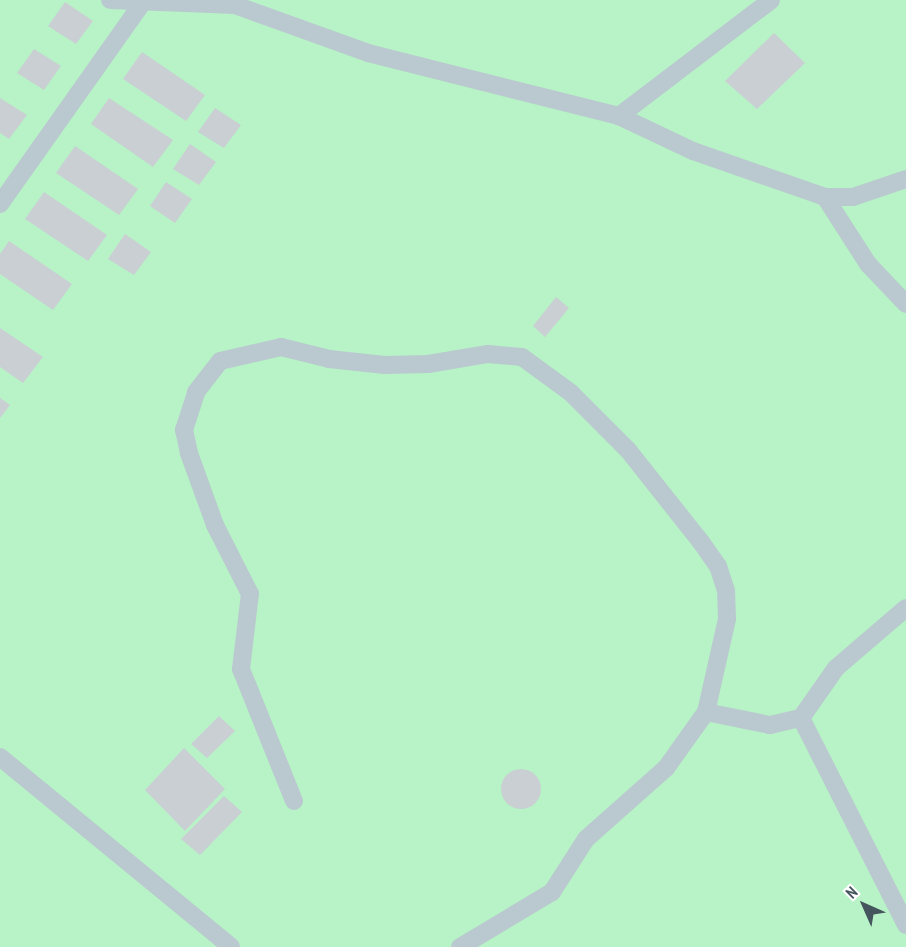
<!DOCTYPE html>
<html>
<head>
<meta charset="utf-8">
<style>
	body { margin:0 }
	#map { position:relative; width:906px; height:947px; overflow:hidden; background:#f1eeee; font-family:"PT Sans Narrow",sans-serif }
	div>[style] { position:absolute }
	.green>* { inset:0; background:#b7f3c6 }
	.building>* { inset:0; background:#c9cfd3 }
	.round { border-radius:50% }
	.minor>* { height:18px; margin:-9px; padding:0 9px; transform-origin:9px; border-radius:9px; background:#bac9cf }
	span { translate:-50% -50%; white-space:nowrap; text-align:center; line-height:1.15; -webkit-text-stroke:4.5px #fff; paint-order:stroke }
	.north { position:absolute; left:834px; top:875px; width:60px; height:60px; -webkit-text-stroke:4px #fff; paint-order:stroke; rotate:315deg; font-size:16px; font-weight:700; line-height:24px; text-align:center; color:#44555d }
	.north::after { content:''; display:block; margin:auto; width:21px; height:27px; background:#44555d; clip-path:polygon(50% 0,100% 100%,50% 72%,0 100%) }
</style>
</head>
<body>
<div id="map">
	<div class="green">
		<i style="clip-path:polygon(0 0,906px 0,906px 947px,0 947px)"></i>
	</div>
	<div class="building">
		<i style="clip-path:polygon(65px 2px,93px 21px,76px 44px,48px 26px)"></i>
		<i style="clip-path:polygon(774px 33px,805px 63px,757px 109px,725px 81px)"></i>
		<i style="clip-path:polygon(34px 49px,61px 66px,44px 90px,17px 73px)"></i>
		<i style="clip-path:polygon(142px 52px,205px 95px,186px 121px,123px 79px)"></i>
		<i style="clip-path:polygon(0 98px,27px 115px,9px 139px,0 133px)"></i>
		<i style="clip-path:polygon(109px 98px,173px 140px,153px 167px,91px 124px)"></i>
		<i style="clip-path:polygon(215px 108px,241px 125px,224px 148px,198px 132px)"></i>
		<i style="clip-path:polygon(190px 144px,216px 162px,199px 185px,173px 169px)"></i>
		<i style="clip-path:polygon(75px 146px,138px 189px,119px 215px,56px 173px)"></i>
		<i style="clip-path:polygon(166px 182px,192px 199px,175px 223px,150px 206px)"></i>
		<i style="clip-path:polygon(44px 192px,107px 235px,88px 261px,25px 219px)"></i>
		<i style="clip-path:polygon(125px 234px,151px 252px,134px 275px,108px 259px)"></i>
		<i style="clip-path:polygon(9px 241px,72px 284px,53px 310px,0 274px,0 254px)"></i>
		<i style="clip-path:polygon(556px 297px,569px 308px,545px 337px,533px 326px)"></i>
		<i style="clip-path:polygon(0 328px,43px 357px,23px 383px,0 367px)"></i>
		<i style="clip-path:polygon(0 398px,10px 405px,0 418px)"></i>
		<i style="clip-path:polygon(219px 716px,235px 731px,207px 758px,191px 744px)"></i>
		<i style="clip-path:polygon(184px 748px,225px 789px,185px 831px,145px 790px)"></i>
		<i class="round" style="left:501px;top:769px;width:40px;height:40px"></i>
		<i style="clip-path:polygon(224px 796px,242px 812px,200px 855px,181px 839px)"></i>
	</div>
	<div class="minor">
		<i style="left:110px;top:0;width:125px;rotate:2.3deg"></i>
		<i style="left:235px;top:5px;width:141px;rotate:19.8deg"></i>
		<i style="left:368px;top:53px;width:259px;rotate:14.1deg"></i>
		<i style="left:619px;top:116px;width:82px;rotate:25.3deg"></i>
		<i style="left:693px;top:151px;width:140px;rotate:19.2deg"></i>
		<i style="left:825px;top:197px;width:28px"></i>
		<i style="left:853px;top:197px;width:56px;rotate:-18.8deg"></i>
		<i style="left:619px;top:116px;width:191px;rotate:-37.3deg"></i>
		<i style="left:825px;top:197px;width:80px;rotate:57.3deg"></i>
		<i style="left:868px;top:264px;width:55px;rotate:46.5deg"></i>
		<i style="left:0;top:204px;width:247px;rotate:-54.7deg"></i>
		<i style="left:706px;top:712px;width:65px;rotate:11.5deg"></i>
		<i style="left:770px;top:725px;width:32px;rotate:-13deg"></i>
		<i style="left:801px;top:718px;width:61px;rotate:-55deg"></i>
		<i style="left:836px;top:668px;width:92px;rotate:-40.6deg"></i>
		<i style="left:801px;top:718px;width:232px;rotate:63.1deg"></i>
		<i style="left:0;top:757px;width:299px;rotate:39.4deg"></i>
		<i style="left:294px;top:801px;width:142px;rotate:-111.9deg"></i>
		<i style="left:241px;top:669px;width:76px;rotate:-83.2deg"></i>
		<i style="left:250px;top:594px;width:77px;rotate:-116.9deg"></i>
		<i style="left:215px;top:525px;width:77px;rotate:-109.9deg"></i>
		<i style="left:189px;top:453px;width:24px;rotate:-102deg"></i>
		<i style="left:184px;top:430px;width:40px;rotate:-72deg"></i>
		<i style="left:196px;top:392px;width:39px;rotate:-52deg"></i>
		<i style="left:220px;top:361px;width:63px;rotate:-12.9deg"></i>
		<i style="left:281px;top:347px;width:49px;rotate:14deg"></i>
		<i style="left:329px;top:359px;width:56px;rotate:6.1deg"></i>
		<i style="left:385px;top:365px;width:43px;rotate:-1.3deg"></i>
		<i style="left:428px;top:364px;width:61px;rotate:-9.5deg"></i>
		<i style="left:488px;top:354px;width:34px;rotate:5deg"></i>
		<i style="left:522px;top:357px;width:61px;rotate:36.3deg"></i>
		<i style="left:571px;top:393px;width:81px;rotate:45deg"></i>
		<i style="left:628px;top:450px;width:117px;rotate:51.6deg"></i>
		<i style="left:701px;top:542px;width:29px;rotate:55deg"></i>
		<i style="left:718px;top:566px;width:25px;rotate:72deg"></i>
		<i style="left:726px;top:590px;width:29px;rotate:88deg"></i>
		<i style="left:727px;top:619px;width:95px;rotate:102.7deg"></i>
		<i style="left:706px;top:712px;width:69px;rotate:125.5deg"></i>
		<i style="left:666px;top:768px;width:107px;rotate:138.4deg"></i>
		<i style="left:586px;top:839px;width:63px;rotate:122.7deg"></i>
		<i style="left:552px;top:892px;width:107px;rotate:149.1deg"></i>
	</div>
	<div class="north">N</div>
</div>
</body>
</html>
